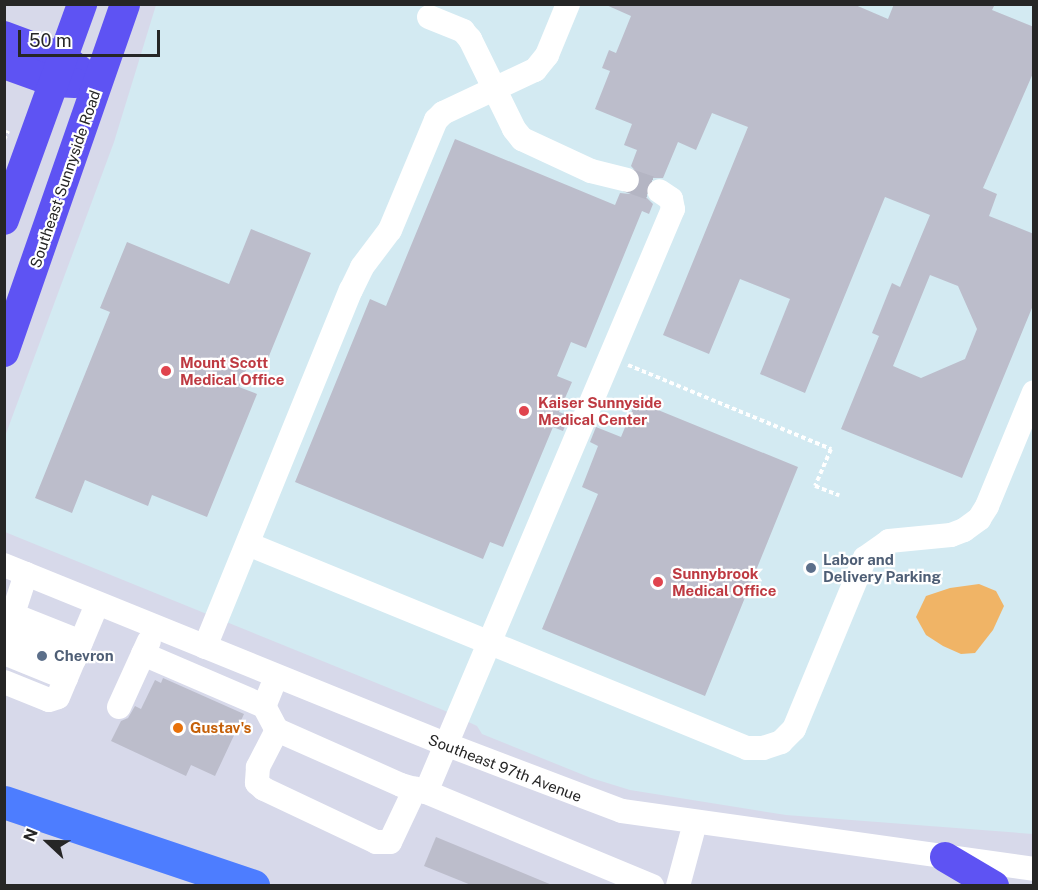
<!DOCTYPE html>
<html>
<head>
<meta charset="utf-8">
<style>
	body { margin:0 }
	#map { position:relative; width:1038px; height:890px; overflow:hidden; background:#d7d9ea; font-family:"Public Sans",sans-serif }
	div>[style] { position:absolute }
	.medical>* { inset:0; background:#d3eaf2 }
	.water>* { inset:0; background:#f0b466 }
	.building>* { inset:0; background:#bcbdcb }
	.minor-tunnel>* { height:24px; margin-top:-12px; transform-origin:0; background:repeating-linear-gradient(90deg,#b4b5c3 0 24px,transparent 0 36px) }
	.path>* { height:4px; margin-top:-2px; transform-origin:0; background:repeating-linear-gradient(90deg,#fff 0 4.5px,transparent 0 7.5px) }
	.minor>* { height:24px; margin:-12px; padding:0 12px; transform-origin:12px; border-radius:12px; background:#fff }
	.major>* { height:30px; margin:-15px; padding:0 15px; transform-origin:15px; border-radius:15px; background:#5e53f3 }
	.highway>* { height:33px; margin:-16.5px; padding:0 16.5px; transform-origin:16.5px; border-radius:16.5px; background:#4d7dff }
	.dots>* { width:16px; height:16px; translate:-50% -50%; box-sizing:border-box; border:3px solid #fff; border-radius:50% }
	span { translate:-50% -50%; white-space:nowrap; text-align:center; line-height:1.15; -webkit-text-stroke:4.5px #fff; paint-order:stroke }
	.street-label { font-size:15px; color:#262626 }
	.health-label { font-size:15px; color:#be3a42; font-weight:700 }
	.left { translate:0 -50%; text-align:left }
	.service-label { font-size:15px; color:#4e5e75; font-weight:700 }
	.food-label { font-size:15px; color:#c56008; font-weight:700 }
	.frame { position:absolute; inset:0; border:6px solid #262626; pointer-events:none }
	.north { position:absolute; left:18px; top:812px; width:60px; height:60px; -webkit-text-stroke:4px #fff; paint-order:stroke; rotate:292deg; font-size:16px; font-weight:700; line-height:24px; text-align:center; color:#262626 }
	.north::after { content:''; display:block; margin:auto; width:21px; height:27px; background:#262626; clip-path:polygon(50% 0,100% 100%,50% 72%,0 100%) }
	.scale { position:absolute; left:18px; top:30px; width:142px; height:27px; box-sizing:border-box; border:3px solid #262626; border-top:0; padding-left:8px; font-size:18px; line-height:21px; white-space:nowrap; color:#262626; -webkit-text-stroke:4px #fff; paint-order:stroke }
</style>
</head>
<body>
<div id="map">
	<div class="medical">
		<i style="clip-path:polygon(156px 5px,1033px 5px,1033px 834px,786px 815px,630px 790px,591px 778px,482px 734px,477px 726px,443px 710px,5px 532px,4px 439px,114px 142px)"></i>
	</div>
	<div class="water">
		<i style="clip-path:polygon(979px 584px,996px 591px,1004px 606px,993px 630px,975px 653px,961px 654px,943px 646px,926px 635px,916px 617px,926px 596px,950px 588px)"></i>
	</div>
	<div class="building">
		<i style="clip-path:polygon(evenodd,604px 4px,853px 4px,888px 19px,894px 4px,995px 4px,992px 10px,1034px 27px,1034px 71px,983px 188px,997px 194px,989px 216px,1034px 234px,1034px 303px,962px 478px,841px 429px,879px 336px,872px 333px,892px 283px,900px 287px,930px 215px,885px 197px,805px 393px,760px 374px,790px 299px,740px 279px,709px 354px,663px 335px,748px 127px,712px 113px,696px 150px,678px 142px,663px 178px,653px 178px,647px 184px,646px 197px,653px 204px,649px 214px,642px 211px,586px 348px,571px 342px,557px 376px,572px 382px,559px 412px,570px 416px,563px 431px,553px 427px,503px 547px,490px 542px,483px 559px,295px 482px,370px 299px,386px 306px,455px 139px,615px 205px,620px 193px,630px 194px,638px 189px,640px 176px,631px 166px,637px 150px,624px 145px,632px 124px,595px 109px,610px 71px,602px 68px,609px 50px,616px 53px,631px 16px,604px 4px,930px 275px,958px 286px,977px 329px,965px 359px,921px 378px,893px 366px,930px 275px)"></i>
		<i style="clip-path:polygon(251px 229px,311px 253px,269px 356px,260px 363px,248px 365px,239px 387px,257px 394px,207px 517px,152px 495px,148px 506px,85px 480px,72px 513px,35px 498px,110px 312px,100px 308px,127px 242px,229px 284px)"></i>
		<i style="clip-path:polygon(636px 401px,798px 467px,705px 696px,542px 629px,598px 494px,582px 487px,598px 446px,590px 442px,596px 427px,621px 437px)"></i>
		<i style="clip-path:polygon(163px 678px,244px 714px,215px 776px,191px 765px,186px 776px,111px 741px,121px 721px,128px 718px,135px 706px,141px 709px,155px 680px,161px 683px)"></i>
		<i style="clip-path:polygon(436px 837px,552px 885px,471px 885px,424px 866px)"></i>
	</div>
	<div class="minor-tunnel">
		<i style="left:627px;top:180px;width:34px;rotate:19deg"></i>
	</div>
	<div class="path">
		<i style="left:4px;top:140px;width:10px;rotate:-66deg"></i>
		<i style="left:628px;top:365px;width:220px;rotate:22.5deg"></i>
		<i style="left:831px;top:449px;width:40px;rotate:113.4deg"></i>
		<i style="left:815px;top:486px;width:26px;rotate:21deg"></i>
	</div>
	<div class="minor">
		<i style="left:429px;top:17px;width:37px;rotate:22deg"></i>
		<i style="left:463px;top:31px;width:11px;rotate:49deg"></i>
		<i style="left:470px;top:39px;width:100px;rotate:63.9deg"></i>
		<i style="left:514px;top:129px;width:13px;rotate:51deg"></i>
		<i style="left:522px;top:139px;width:76px;rotate:24.9deg"></i>
		<i style="left:591px;top:171px;width:37px;rotate:14deg"></i>
		<i style="left:248px;top:544px;width:539px;rotate:22.24deg"></i>
		<i style="left:747px;top:748px;width:16px"></i>
		<i style="left:763px;top:748px;width:19px;rotate:-18deg"></i>
		<i style="left:781px;top:742px;width:18px;rotate:-45deg"></i>
		<i style="left:794px;top:729px;width:185px;rotate:-67.5deg"></i>
		<i style="left:865px;top:558px;width:29px;rotate:-35deg"></i>
		<i style="left:889px;top:541px;width:62px;rotate:-5.5deg"></i>
		<i style="left:951px;top:535px;width:14px;rotate:-21deg"></i>
		<i style="left:964px;top:530px;width:19px;rotate:-36deg"></i>
		<i style="left:979px;top:519px;width:15px;rotate:-58deg"></i>
		<i style="left:987px;top:506px;width:123px;rotate:-67.6deg"></i>
		<i style="left:4px;top:565px;width:479px;rotate:22.1deg"></i>
		<i style="left:448px;top:745px;width:186px;rotate:20.8deg"></i>
		<i style="left:622px;top:811px;width:416px;rotate:8deg"></i>
		<i style="left:13px;top:615px;width:73px;rotate:21.7deg"></i>
		<i style="left:8px;top:629px;width:58px;rotate:-71.9deg"></i>
		<i style="left:7px;top:631px;width:73px;rotate:22.7deg"></i>
		<i style="left:205px;top:647px;width:386px;rotate:-67.8deg"></i>
		<i style="left:351px;top:290px;width:25px;rotate:-64deg"></i>
		<i style="left:362px;top:267px;width:46px;rotate:-52.9deg"></i>
		<i style="left:390px;top:230px;width:119px;rotate:-67.3deg"></i>
		<i style="left:436px;top:120px;width:10px;rotate:-45deg"></i>
		<i style="left:443px;top:113px;width:102px;rotate:-25.1deg"></i>
		<i style="left:535px;top:70px;width:19px;rotate:-51deg"></i>
		<i style="left:547px;top:55px;width:55px;rotate:-67.6deg"></i>
		<i style="left:4px;top:653px;width:67px;rotate:22deg"></i>
		<i style="left:143px;top:654px;width:132px;rotate:23.3deg"></i>
		<i style="left:276px;top:677px;width:31px;rotate:112deg"></i>
		<i style="left:264px;top:706px;width:27px;rotate:62deg"></i>
		<i style="left:277px;top:730px;width:136px;rotate:23.9deg"></i>
		<i style="left:401px;top:785px;width:26px;rotate:16deg"></i>
		<i style="left:426px;top:792px;width:245px;rotate:22.6deg"></i>
		<i style="left:4px;top:682px;width:48px;rotate:21.8deg"></i>
		<i style="left:49px;top:700px;width:9px;rotate:-18deg"></i>
		<i style="left:58px;top:697px;width:101px;rotate:-67.2deg"></i>
		<i style="left:119px;top:707px;width:72px;rotate:-65.6deg"></i>
		<i style="left:277px;top:730px;width:42px;rotate:117.2deg"></i>
		<i style="left:258px;top:767px;width:16px;rotate:94deg"></i>
		<i style="left:257px;top:783px;width:9px;rotate:41deg"></i>
		<i style="left:264px;top:789px;width:124px;rotate:25.3deg"></i>
		<i style="left:376px;top:842px;width:14px"></i>
		<i style="left:390px;top:842px;width:59px;rotate:-64.7deg"></i>
		<i style="left:426px;top:792px;width:633px;rotate:-67.04deg"></i>
		<i style="left:673px;top:209px;width:10px;rotate:-101deg"></i>
		<i style="left:671px;top:199px;width:14px;rotate:-146deg"></i>
		<i style="left:678px;top:886px;width:65px;rotate:-74.9deg"></i>
	</div>
	<div class="major">
		<i style="left:4px;top:36px;width:63px;rotate:20.4deg"></i>
		<i style="left:63px;top:58px;width:20px;rotate:37deg"></i>
		<i style="left:4px;top:64px;width:53px;rotate:19.8deg"></i>
		<i style="left:54px;top:82px;width:21px;rotate:3deg"></i>
		<i style="left:4px;top:220px;width:230px;rotate:-70.1deg"></i>
		<i style="left:4px;top:352px;width:368px;rotate:-70.8deg"></i>
		<i style="left:945px;top:857px;width:57px;rotate:30.6deg"></i>
	</div>
	<div class="highway">
		<i style="left:4px;top:802px;width:263px;rotate:18.6deg"></i>
	</div>
	<div class="dots">
		<i style="left:166px;top:371px;background:#e0444e"></i>
		<i style="left:524px;top:411px;background:#e0444e"></i>
		<i style="left:811px;top:568px;background:#5c6f8a"></i>
		<i style="left:658px;top:582px;background:#e0444e"></i>
		<i style="left:42px;top:656px;background:#5c6f8a"></i>
		<i style="left:178px;top:728px;background:#e8710a"></i>
	</div>
	<div class="street-label">
		<span style="left:65px;top:179px;rotate:-71deg">Southeast Sunnyside Road</span>
		<span style="left:505px;top:768px;rotate:21deg">Southeast 97th Avenue</span>
	</div>
	<div class="health-label">
		<span class="left" style="left:180px;top:371px">Mount Scott<br>Medical Office</span>
		<span class="left" style="left:538px;top:411px">Kaiser Sunnyside<br>Medical Center</span>
		<span class="left" style="left:672px;top:582px">Sunnybrook<br>Medical Office</span>
	</div>
	<div class="service-label">
		<span class="left" style="left:823px;top:568px">Labor and<br>Delivery Parking</span>
		<span class="left" style="left:54px;top:656px">Chevron</span>
	</div>
	<div class="food-label">
		<span class="left" style="left:190px;top:728px">Gustav's</span>
	</div>
	<div class="frame"></div>
	<div class="north">N</div>
	<div class="scale">50 m</div>
</div>
</body>
</html>
